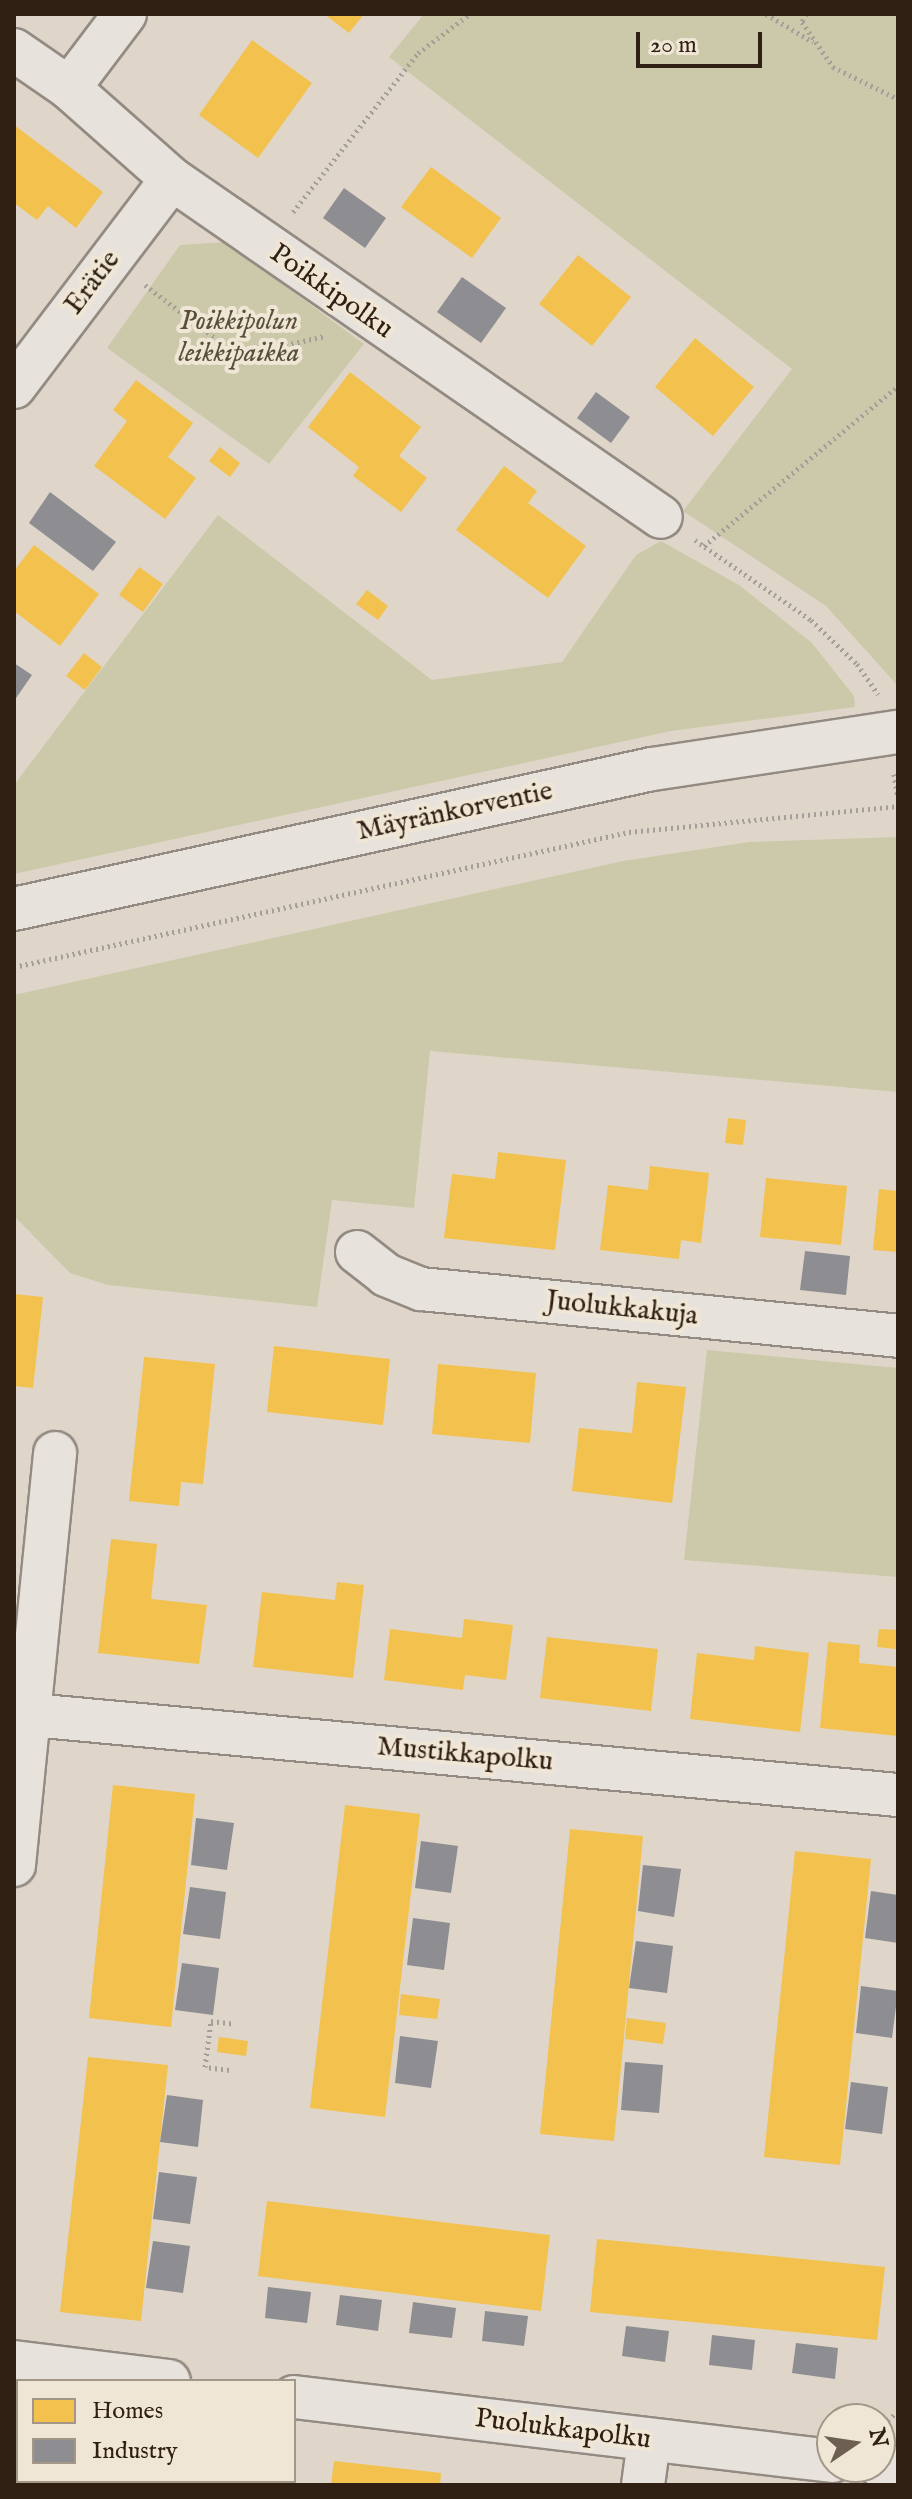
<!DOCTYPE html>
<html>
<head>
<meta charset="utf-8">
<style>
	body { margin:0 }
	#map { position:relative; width:912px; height:2499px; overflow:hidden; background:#dfd6c9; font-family:"IM FELL English",serif }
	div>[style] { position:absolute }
	.green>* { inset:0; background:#cbc9aa }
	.homes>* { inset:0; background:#f2c14e }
	.industry>* { inset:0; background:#8d8d92 }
	.path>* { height:5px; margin-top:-2.5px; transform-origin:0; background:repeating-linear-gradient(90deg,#a4a099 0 2px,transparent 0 6px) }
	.roads { filter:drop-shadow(2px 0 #938b83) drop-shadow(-2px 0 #938b83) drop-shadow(0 2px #938b83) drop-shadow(0 -2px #938b83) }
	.minor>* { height:42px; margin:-21px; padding:0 21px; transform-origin:21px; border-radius:21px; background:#e7e2db }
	span { translate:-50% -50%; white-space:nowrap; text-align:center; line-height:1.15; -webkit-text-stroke:8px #f0e6d6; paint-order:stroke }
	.street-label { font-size:28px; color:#302014 }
	.park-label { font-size:28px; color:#594f39; font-style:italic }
	.frame { position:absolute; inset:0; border:16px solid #302014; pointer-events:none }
	.legend { position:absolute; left:16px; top:2379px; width:280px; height:104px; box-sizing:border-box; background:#f0e6d6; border:2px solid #a39788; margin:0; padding:10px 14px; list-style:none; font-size:24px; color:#302014 }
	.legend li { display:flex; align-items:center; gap:16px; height:40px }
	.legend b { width:40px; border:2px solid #a39788 }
	.north { position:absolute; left:816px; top:2403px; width:80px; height:80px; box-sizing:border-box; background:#f0e6d6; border:2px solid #a39788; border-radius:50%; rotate:77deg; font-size:22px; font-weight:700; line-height:32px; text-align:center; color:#302014 }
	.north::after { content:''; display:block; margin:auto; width:28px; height:36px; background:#6d6053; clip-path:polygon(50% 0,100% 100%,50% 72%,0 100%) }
	.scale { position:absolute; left:636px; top:32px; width:126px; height:36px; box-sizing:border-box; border:4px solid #302014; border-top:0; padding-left:10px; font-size:24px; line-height:28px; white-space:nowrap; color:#302014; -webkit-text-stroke:6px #f0e6d6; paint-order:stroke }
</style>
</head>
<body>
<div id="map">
	<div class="green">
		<i style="clip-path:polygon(424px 14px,898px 14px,898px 686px,826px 606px,683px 511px,792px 369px,389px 57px)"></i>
		<i style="clip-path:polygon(225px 242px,364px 344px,269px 464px,107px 348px,180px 245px)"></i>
		<i style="clip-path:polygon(218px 515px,432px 680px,562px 662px,636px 555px,661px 541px,739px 585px,812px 643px,854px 696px,855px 707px,671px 731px,14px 874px,14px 785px)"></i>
		<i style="clip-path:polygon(898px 837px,898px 1092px,430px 1051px,414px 1208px,332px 1200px,317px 1307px,108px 1285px,70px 1273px,14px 1216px,14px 995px,623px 861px,749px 842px)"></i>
		<i style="clip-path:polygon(707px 1350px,898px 1368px,898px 1577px,684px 1560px)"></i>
	</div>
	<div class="homes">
		<i style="clip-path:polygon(324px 14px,364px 14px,349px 33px)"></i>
		<i style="clip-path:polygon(252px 40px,312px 83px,258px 158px,199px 115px)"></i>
		<i style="clip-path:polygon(14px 125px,103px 192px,76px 228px,48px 206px,37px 220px,14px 203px)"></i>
		<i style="clip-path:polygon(431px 167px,501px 218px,472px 258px,401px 207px)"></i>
		<i style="clip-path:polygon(578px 255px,631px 297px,592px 346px,539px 304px)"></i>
		<i style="clip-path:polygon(695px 338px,754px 387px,713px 436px,655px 387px)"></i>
		<i style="clip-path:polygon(350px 372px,421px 427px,399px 456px,427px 478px,401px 512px,353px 476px,359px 467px,308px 427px)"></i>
		<i style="clip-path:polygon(136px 380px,193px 423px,168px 457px,196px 478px,165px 519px,94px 466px,127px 421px,113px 410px)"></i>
		<i style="clip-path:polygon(220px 447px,240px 463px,230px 477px,209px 461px)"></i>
		<i style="clip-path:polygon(504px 466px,537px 491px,528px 503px,586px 546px,548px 598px,456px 530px)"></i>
		<i style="clip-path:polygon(34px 545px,99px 594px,60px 646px,14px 611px,14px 571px)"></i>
		<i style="clip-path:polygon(139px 567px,163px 584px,143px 612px,119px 595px)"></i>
		<i style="clip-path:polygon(367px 590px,388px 606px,378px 620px,356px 604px)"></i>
		<i style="clip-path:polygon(84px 653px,102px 667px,85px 690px,66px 676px)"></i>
		<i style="clip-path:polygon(728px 1118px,746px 1120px,743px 1145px,725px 1143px)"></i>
		<i style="clip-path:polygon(498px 1152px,566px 1160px,555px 1250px,444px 1238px,452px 1174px,495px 1179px)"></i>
		<i style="clip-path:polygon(650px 1166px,709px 1173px,701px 1243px,681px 1240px,679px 1259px,600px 1250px,608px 1185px,648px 1190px)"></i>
		<i style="clip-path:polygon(766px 1178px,847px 1186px,841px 1245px,760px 1237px)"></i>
		<i style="clip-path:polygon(879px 1189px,898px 1191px,898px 1252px,873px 1250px)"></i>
		<i style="clip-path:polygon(14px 1294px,43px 1297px,33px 1388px,14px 1386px)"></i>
		<i style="clip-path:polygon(274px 1346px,390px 1359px,383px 1425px,267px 1412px)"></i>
		<i style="clip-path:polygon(144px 1357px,215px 1364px,203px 1484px,181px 1482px,179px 1506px,129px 1501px)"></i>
		<i style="clip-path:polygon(438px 1364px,536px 1373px,530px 1443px,432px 1434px)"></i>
		<i style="clip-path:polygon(637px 1382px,686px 1387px,672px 1503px,572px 1491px,579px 1428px,632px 1433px)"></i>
		<i style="clip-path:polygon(111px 1539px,157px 1544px,151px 1599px,207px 1605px,199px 1664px,98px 1653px)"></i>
		<i style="clip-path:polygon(337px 1582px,364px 1585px,353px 1678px,253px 1667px,262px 1592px,335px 1600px)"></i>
		<i style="clip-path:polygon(464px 1619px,513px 1625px,506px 1680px,465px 1675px,463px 1690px,384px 1680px,390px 1629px,462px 1638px)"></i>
		<i style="clip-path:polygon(879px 1629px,898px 1630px,896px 1649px,877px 1647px)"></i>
		<i style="clip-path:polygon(547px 1637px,658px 1649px,651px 1711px,540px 1698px)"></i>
		<i style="clip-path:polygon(828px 1642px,860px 1645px,859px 1663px,898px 1667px,898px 1736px,820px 1728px)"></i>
		<i style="clip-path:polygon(755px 1646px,809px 1653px,800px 1732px,690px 1719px,697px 1653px,754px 1660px)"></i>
		<i style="clip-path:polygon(113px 1785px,195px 1794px,171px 2027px,89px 2018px)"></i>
		<i style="clip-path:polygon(345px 1805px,420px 1814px,385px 2117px,310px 2108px)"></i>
		<i style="clip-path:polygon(570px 1829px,643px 1836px,614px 2141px,540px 2134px)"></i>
		<i style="clip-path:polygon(795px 1851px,871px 1859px,840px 2165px,764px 2157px)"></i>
		<i style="clip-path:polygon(401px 1994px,440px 1999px,437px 2019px,399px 2015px)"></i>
		<i style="clip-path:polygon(627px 2018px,666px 2023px,663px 2044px,625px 2039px)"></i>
		<i style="clip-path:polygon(219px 2037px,248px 2041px,246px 2056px,217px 2052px)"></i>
		<i style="clip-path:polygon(88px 2057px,168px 2065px,141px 2321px,60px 2312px)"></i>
		<i style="clip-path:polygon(267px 2201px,550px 2235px,541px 2311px,258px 2276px)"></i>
		<i style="clip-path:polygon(597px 2239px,885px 2267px,877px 2340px,590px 2312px)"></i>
		<i style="clip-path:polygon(334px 2461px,441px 2473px,440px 2485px,331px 2485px)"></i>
		<i style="clip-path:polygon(37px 2481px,96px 2481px,37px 2485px)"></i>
		<i style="clip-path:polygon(214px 2481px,234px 2481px,250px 2485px,213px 2485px)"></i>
	</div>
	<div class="industry">
		<i style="clip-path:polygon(344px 188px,386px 218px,365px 248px,323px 218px)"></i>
		<i style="clip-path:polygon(462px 277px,506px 308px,481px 343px,437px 312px)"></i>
		<i style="clip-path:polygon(596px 392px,630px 417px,611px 443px,577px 418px)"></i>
		<i style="clip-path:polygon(50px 492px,116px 542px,93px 571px,29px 523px)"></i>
		<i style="clip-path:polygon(14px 663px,32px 675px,14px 701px)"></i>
		<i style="clip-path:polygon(805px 1251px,850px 1256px,846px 1295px,800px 1290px)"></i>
		<i style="clip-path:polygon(196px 1818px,234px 1823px,227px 1870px,191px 1865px)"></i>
		<i style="clip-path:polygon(421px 1841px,458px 1846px,451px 1893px,415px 1888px)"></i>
		<i style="clip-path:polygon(643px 1865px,681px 1869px,674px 1917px,638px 1911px)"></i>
		<i style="clip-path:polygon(190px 1887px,226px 1892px,220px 1939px,183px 1934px)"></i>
		<i style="clip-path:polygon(871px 1891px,898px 1895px,898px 1943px,865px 1938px)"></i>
		<i style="clip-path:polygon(413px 1918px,450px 1923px,444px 1970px,407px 1965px)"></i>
		<i style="clip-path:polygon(636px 1941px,673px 1946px,667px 1993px,629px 1988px)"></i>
		<i style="clip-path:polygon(182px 1963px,219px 1968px,213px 2015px,175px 2010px)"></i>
		<i style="clip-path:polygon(861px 1986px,898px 1991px,892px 2038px,856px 2033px)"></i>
		<i style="clip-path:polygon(400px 2036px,438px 2041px,431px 2088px,395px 2083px)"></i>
		<i style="clip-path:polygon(625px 2062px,663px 2065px,659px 2113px,621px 2110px)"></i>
		<i style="clip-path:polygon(851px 2082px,888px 2087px,882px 2134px,845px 2129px)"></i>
		<i style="clip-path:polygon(167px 2095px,203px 2100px,198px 2147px,160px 2142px)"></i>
		<i style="clip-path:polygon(159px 2172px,197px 2177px,190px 2224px,153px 2219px)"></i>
		<i style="clip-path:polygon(153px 2241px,190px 2246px,183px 2293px,146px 2288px)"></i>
		<i style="clip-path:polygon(268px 2287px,311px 2292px,307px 2323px,265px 2318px)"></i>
		<i style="clip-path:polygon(340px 2295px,382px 2300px,378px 2331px,336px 2325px)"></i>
		<i style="clip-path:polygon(413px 2302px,456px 2308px,452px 2338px,409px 2333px)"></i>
		<i style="clip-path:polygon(485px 2311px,528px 2316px,524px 2346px,482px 2341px)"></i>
		<i style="clip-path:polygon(626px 2326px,669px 2331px,665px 2362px,622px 2356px)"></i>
		<i style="clip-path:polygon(712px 2335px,755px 2340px,752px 2370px,709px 2365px)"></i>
		<i style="clip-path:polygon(796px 2343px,838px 2348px,835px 2379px,792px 2373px)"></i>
	</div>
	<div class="path">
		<i style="left:766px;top:14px;width:55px;rotate:30.8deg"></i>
		<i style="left:806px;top:14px;width:9px;rotate:117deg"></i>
		<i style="left:802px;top:22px;width:55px;rotate:55.4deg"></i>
		<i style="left:833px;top:67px;width:72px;rotate:26.2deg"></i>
		<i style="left:293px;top:212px;width:202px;rotate:-51.8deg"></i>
		<i style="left:418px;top:53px;width:65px;rotate:-36.9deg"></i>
		<i style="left:145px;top:285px;width:118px;rotate:37.1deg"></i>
		<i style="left:239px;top:356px;width:88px;rotate:-13.1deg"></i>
		<i style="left:695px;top:540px;width:141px;rotate:34.6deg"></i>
		<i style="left:811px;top:620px;width:64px;rotate:43.7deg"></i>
		<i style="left:857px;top:664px;width:37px;rotate:55deg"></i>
		<i style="left:704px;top:546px;width:251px;rotate:-39.5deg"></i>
		<i style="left:894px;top:774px;width:24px;rotate:81deg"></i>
		<i style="left:14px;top:967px;width:630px;rotate:-12.38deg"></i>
		<i style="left:629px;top:832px;width:270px;rotate:-5.5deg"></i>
		<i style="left:229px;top:2070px;width:24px;rotate:-173deg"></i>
		<i style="left:205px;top:2067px;width:46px;rotate:-82.6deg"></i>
		<i style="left:211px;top:2021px;width:23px;rotate:7deg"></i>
		<i style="left:883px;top:2424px;width:19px;rotate:-39deg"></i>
	</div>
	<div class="roads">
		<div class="minor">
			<i style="left:14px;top:50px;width:67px;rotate:34.6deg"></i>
			<i style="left:69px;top:88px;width:137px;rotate:41.5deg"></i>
			<i style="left:172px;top:179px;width:594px;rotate:34.65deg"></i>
			<i style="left:69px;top:88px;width:93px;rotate:-52.9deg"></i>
			<i style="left:14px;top:387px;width:261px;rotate:-52.8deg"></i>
			<i style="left:14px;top:909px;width:653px;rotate:-12.38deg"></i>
			<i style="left:652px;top:769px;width:249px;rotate:-8.6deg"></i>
			<i style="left:357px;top:1252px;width:37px;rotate:38deg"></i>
			<i style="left:386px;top:1275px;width:38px;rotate:22deg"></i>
			<i style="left:421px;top:1289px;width:479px;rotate:5.6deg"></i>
			<i style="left:32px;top:1715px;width:870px;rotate:5.28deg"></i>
			<i style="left:14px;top:1865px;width:414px;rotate:-84.3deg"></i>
			<i style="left:14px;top:2362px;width:156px;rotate:7deg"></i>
			<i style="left:294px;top:2397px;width:542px;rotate:6.78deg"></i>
			<i style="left:880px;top:2466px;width:18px;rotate:6deg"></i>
			<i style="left:643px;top:2485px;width:44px;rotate:-82.2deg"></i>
		</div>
	</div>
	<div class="street-label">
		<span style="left:93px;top:283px;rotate:-53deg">Erätie</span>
		<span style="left:331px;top:292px;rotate:35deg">Poikkipolku</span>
		<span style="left:455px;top:812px;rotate:-12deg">Mäyränkorventie</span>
		<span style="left:622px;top:1309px;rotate:6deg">Juolukkakuja</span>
		<span style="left:465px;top:1755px;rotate:5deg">Mustikkapolku</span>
		<span style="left:563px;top:2430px;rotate:7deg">Puolukkapolku</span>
	</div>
	<div class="park-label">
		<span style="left:239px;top:338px">Poikkipolun<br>leikkipaikka</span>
	</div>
	<div class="frame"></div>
	<ul class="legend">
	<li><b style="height:22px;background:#f2c14e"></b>Homes</li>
	<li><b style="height:22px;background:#8d8d92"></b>Industry</li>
	</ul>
	<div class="north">N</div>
	<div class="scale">20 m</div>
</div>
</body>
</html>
